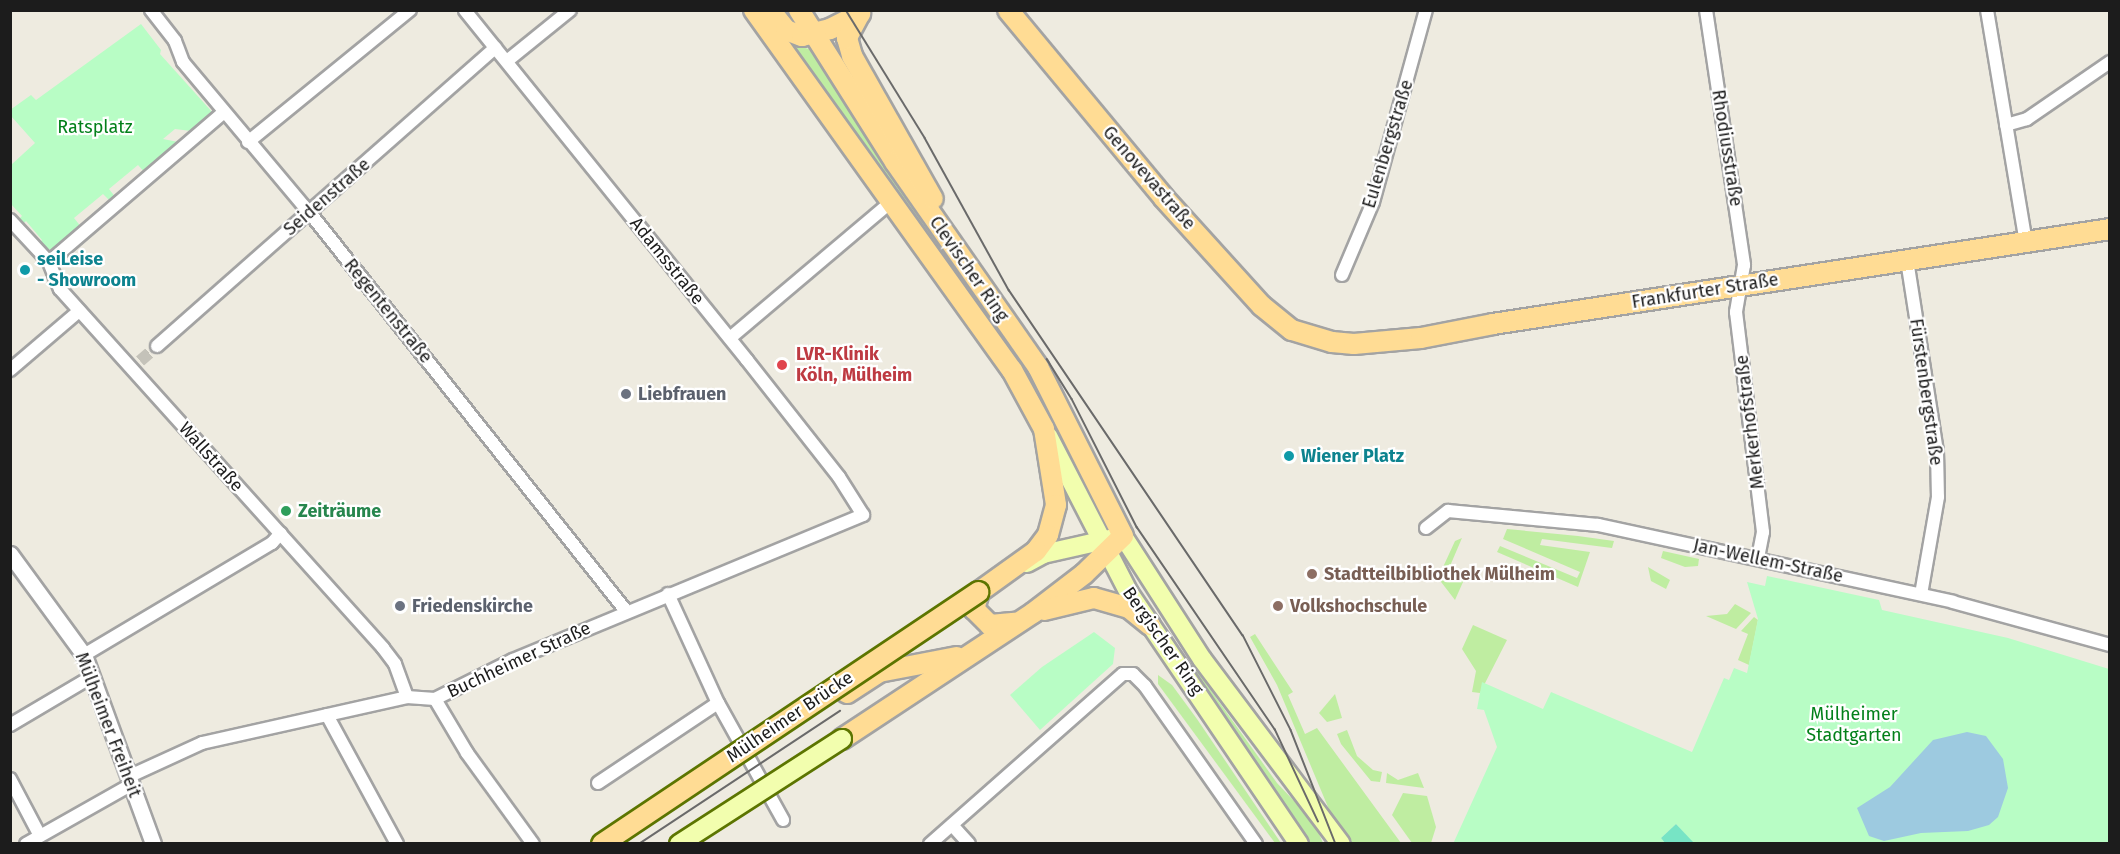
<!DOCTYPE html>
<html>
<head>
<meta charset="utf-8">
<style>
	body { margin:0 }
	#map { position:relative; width:2120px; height:854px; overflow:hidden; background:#eeebe0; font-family:"Fira Sans",sans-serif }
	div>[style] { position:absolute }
	.grass>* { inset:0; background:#bfeda1 }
	.park>* { inset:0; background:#b8fdc5 }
	.pitch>* { inset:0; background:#77e4c5 }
	.water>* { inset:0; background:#9dcae0 }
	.minor-tunnel>* { height:12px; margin-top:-6px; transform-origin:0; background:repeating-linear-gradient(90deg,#c4c2b9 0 12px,transparent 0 18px) }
	.roads { filter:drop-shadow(2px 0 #a3a3a3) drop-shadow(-2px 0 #a3a3a3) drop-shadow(0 2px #a3a3a3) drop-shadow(0 -2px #a3a3a3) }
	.minor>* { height:12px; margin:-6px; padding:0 6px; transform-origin:6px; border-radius:6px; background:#fff }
	.tertiary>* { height:15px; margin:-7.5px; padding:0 7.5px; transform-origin:7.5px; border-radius:7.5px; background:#fff }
	.secondary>* { height:18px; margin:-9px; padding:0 9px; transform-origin:9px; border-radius:9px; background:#f2feae }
	.primary>* { height:20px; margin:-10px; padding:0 10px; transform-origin:10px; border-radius:10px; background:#ffdc94 }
	.tram>* { height:1.5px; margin:-0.75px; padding:0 0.75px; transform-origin:0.75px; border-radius:0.75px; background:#6a6a6a }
	.bridges { filter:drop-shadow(2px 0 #5c7500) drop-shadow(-2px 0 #5c7500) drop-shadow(0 2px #5c7500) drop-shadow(0 -2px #5c7500) }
	.secondary-bridge>* { height:18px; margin:-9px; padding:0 9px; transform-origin:9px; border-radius:9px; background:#f2feae }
	.primary-bridge>* { height:20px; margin:-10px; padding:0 10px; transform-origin:10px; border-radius:10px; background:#ffdc94 }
	.dots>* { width:16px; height:16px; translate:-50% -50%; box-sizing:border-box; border:3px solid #fff; border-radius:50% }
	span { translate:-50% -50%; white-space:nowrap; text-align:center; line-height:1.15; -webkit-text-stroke:4.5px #fff; paint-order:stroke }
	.park-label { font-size:18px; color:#03801a }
	.street-label { font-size:18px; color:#1c1c1c }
	.culture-label { font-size:18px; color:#0d838f; font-weight:700 }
	.left { translate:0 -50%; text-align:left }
	.health-label { font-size:18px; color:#be3a42; font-weight:700 }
	.worship-label { font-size:18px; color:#5b616d; font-weight:700 }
	.leisure-label { font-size:18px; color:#27864d; font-weight:700 }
	.education-label { font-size:18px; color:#785e54; font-weight:700 }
	.frame { position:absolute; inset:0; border:12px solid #1c1c1c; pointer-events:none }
</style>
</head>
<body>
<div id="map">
	<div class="grass">
		<i style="clip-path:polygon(790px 44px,809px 49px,1034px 375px,1032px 377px,1006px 348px,816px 77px,794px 57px)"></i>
		<i style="clip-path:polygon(1507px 529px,1578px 536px,1614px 541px,1612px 548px,1542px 539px,1540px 545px,1590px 552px,1578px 587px,1497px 552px,1500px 546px,1577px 578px,1580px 572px,1503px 539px)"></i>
		<i style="clip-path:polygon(1462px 538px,1450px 566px,1467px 573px,1455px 600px,1438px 578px,1455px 541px)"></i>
		<i style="clip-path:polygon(1663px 551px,1699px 559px,1698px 566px,1685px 567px,1661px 558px)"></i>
		<i style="clip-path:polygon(1648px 567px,1670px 580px,1666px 589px,1651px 581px)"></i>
		<i style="clip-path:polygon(1735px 604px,1751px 613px,1736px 629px,1706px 616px,1727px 614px)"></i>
		<i style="clip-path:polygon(1754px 617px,1758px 620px,1749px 665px,1738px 660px,1748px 634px,1741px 631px)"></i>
		<i style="clip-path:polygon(1473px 625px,1507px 640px,1480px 693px,1472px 692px,1476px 671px,1462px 649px)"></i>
		<i style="clip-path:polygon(1255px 634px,1293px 692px,1288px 695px,1305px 734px,1317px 728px,1401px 843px,1351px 843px,1333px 819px,1277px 685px,1250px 637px)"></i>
		<i style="clip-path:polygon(1197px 671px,1277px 783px,1314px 822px,1323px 843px,1307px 843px,1195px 673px)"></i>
		<i style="clip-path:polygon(1158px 675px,1172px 685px,1197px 719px,1281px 843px,1275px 843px,1158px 684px)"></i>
		<i style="clip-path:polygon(1335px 694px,1342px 718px,1327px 722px,1319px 713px)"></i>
		<i style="clip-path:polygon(1347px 730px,1357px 756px,1373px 770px,1382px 772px,1380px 782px,1371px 781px,1341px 744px,1337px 734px)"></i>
		<i style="clip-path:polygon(1387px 773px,1398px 780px,1418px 773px,1424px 788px,1386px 783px)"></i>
		<i style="clip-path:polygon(1403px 793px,1427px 796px,1436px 827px,1431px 843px,1412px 843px,1392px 815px)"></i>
	</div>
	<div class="park">
		<i style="clip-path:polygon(141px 24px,161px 50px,160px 54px,213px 113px,191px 131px,175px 129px,163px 139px,178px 142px,153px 163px,147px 175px,138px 165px,109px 189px,116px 198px,111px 202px,103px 194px,74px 218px,82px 228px,56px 250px,43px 249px,38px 244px,42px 240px,26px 221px,22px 225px,18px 220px,22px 216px,11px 204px,11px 165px,35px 143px,11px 116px,10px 110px,31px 95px,36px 100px)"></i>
		<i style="clip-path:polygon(1767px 576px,1879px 600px,1882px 610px,2008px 638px,2109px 669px,2109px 843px,1694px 844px,1676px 824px,1661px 838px,1665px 843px,1453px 844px,1497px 747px,1484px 710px,1477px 709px,1482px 682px,1543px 709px,1551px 692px,1692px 752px,1724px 678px,1729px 680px,1734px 668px,1747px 673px,1758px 619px,1747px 582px,1765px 586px)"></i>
		<i style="clip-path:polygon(1094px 632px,1115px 648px,1113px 664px,1040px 730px,1010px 695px,1042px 667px)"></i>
	</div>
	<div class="pitch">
		<i style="clip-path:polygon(1676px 824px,1694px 843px,1665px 843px,1661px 838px)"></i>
	</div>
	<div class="water">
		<i style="clip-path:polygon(1967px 732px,1986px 736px,2003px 759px,2008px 788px,1998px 817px,1989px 825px,1968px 831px,1921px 833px,1884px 841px,1869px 836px,1857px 808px,1890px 787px,1933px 740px)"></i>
	</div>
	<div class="minor-tunnel">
		<i style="left:140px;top:361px;width:23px;rotate:-41deg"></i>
	</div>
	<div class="roads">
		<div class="minor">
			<i style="left:151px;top:10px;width:39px;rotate:52deg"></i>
			<i style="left:175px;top:41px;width:22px;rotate:69deg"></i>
			<i style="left:183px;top:62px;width:204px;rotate:50deg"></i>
			<i style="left:314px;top:218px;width:502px;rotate:51.55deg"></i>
			<i style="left:1706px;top:10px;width:258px;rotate:81.5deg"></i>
			<i style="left:1744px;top:265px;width:48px;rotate:99.7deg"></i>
			<i style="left:1736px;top:312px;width:222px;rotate:83deg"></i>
			<i style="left:1763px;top:532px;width:26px;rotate:101deg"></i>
			<i style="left:1987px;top:10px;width:235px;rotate:80.5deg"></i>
			<i style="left:507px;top:61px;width:81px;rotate:-39deg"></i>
			<i style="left:2006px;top:125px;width:22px;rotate:-16deg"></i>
			<i style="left:2027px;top:119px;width:101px;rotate:-34.5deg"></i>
			<i style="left:248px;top:142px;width:209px;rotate:-39.2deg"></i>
			<i style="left:10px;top:220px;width:57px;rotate:47.1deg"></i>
			<i style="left:49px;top:262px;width:29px;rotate:68deg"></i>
			<i style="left:60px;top:289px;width:483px;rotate:48deg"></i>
			<i style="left:383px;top:648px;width:20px;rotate:53deg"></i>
			<i style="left:395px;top:664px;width:35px;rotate:70deg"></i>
			<i style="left:1907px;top:260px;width:193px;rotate:81.1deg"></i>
			<i style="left:1937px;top:451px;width:46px;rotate:88.8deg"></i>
			<i style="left:1938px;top:497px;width:98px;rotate:99.9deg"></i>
			<i style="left:49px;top:262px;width:230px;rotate:-40.6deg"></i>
			<i style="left:1342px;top:275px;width:79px;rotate:-67deg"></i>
			<i style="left:1373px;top:202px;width:199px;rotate:-74.6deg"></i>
			<i style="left:730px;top:338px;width:209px;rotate:-40.2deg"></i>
			<i style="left:157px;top:346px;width:451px;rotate:-41.4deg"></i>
			<i style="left:10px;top:370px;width:91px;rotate:-40.5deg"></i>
			<i style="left:1426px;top:528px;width:28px;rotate:-38deg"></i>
			<i style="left:1448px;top:511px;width:151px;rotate:5.3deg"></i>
			<i style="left:1598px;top:525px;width:363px;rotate:12.2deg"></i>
			<i style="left:1953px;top:602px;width:163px;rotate:15.3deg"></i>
			<i style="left:668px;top:594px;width:120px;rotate:65.4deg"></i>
			<i style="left:718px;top:703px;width:134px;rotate:60.9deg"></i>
			<i style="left:84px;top:655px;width:219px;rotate:-30.8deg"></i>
			<i style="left:272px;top:543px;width:13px;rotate:-48deg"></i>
			<i style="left:435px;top:699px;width:63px;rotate:59.3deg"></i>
			<i style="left:467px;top:753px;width:112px;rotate:54deg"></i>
			<i style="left:327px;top:715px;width:147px;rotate:61.5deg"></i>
			<i style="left:10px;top:725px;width:96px;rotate:-30.6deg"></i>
			<i style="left:130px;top:776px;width:79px;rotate:-24.6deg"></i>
			<i style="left:202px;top:743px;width:210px;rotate:-12.6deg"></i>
			<i style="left:407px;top:697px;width:28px;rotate:4deg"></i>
			<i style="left:435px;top:699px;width:87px;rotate:-26.6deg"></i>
			<i style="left:513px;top:660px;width:379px;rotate:-22.5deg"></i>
			<i style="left:863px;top:515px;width:45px;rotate:-122.3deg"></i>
			<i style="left:839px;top:477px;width:149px;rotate:-128.2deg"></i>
			<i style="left:747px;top:360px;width:449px;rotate:-128.9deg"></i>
			<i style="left:10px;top:779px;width:64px;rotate:62.2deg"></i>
			<i style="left:598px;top:783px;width:144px;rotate:-33.7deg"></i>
			<i style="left:952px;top:825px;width:25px;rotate:48deg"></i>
			<i style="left:26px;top:844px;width:122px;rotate:-29.5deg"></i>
			<i style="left:930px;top:844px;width:257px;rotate:-41.4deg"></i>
			<i style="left:1123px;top:674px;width:10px"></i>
			<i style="left:1133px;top:674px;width:17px;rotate:45deg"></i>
			<i style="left:1145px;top:686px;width:193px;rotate:54.9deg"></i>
		</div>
		<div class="tertiary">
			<i style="left:10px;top:554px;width:125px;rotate:53.8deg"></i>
			<i style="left:84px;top:655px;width:201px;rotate:69.9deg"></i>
		</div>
		<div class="secondary">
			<i style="left:1048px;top:436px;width:177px;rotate:62.7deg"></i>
			<i style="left:1129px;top:593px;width:303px;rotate:55.9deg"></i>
			<i style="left:1027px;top:563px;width:18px;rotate:-29deg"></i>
			<i style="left:1043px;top:554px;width:82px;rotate:-12.7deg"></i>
			<i style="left:1123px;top:536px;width:146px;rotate:57.3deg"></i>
			<i style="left:1202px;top:659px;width:231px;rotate:53.1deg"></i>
		</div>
		<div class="primary">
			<i style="left:754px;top:10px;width:443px;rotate:54.4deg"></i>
			<i style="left:1012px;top:370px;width:67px;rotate:61.5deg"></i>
			<i style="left:1044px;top:429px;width:77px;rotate:81deg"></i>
			<i style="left:1056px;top:505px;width:31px;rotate:105deg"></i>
			<i style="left:1048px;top:535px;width:20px;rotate:127deg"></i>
			<i style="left:1036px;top:551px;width:70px;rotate:144.3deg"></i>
			<i style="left:979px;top:592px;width:18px;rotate:106deg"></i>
			<i style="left:974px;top:609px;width:23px;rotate:45deg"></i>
			<i style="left:990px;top:625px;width:25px;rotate:-5deg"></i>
			<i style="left:770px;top:10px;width:26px;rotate:51deg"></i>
			<i style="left:786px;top:30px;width:17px;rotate:21deg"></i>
			<i style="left:802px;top:36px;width:29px;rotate:-14deg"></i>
			<i style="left:830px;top:29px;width:34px;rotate:-27deg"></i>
			<i style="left:799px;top:10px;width:180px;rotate:57.7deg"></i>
			<i style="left:895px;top:162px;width:250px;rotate:55.1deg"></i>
			<i style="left:1038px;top:367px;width:189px;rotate:63.3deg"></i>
			<i style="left:1123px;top:536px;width:54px;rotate:135.7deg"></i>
			<i style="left:1084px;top:574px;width:64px;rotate:142.6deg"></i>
			<i style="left:1033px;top:613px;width:229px;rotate:146.6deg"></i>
			<i style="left:1008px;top:10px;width:243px;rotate:50.3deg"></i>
			<i style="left:1163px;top:197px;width:147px;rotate:47.8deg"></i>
			<i style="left:1262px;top:306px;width:38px;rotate:39deg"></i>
			<i style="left:1292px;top:330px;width:42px;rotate:16.7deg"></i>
			<i style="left:1332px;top:342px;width:22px;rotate:5deg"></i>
			<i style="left:1354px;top:344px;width:67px;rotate:-5.1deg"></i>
			<i style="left:1421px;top:338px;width:73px;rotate:-11deg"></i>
			<i style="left:1493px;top:324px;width:624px;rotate:-8.75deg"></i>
			<i style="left:859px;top:15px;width:26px;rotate:118deg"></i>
			<i style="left:847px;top:38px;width:19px;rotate:74deg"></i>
			<i style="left:852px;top:56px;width:164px;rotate:60.5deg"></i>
			<i style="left:1044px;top:610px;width:51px;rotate:-13.5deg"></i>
			<i style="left:1094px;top:598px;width:36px;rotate:16deg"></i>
			<i style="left:1129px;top:608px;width:27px;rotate:39deg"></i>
			<i style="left:847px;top:693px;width:38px;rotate:-33deg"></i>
			<i style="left:879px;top:672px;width:79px;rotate:-10.9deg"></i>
		</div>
	</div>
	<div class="tram">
		<i style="left:846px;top:10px;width:150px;rotate:58.3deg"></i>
		<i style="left:925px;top:138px;width:174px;rotate:61.1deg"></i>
		<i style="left:1009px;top:290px;width:417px;rotate:55.9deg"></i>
		<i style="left:1243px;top:635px;width:106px;rotate:63.2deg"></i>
		<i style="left:1291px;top:730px;width:123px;rotate:68.5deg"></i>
		<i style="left:1047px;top:359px;width:47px;rotate:58deg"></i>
		<i style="left:1072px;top:399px;width:144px;rotate:63.1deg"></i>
		<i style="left:1137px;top:527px;width:245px;rotate:55.7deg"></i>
		<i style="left:1275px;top:729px;width:102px;rotate:64.9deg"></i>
		<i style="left:639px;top:844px;width:241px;rotate:-33.5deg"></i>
	</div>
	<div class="bridges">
		<div class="secondary-bridge">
			<i style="left:679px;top:844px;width:194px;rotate:-32.8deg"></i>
		</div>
		<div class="primary-bridge">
			<i style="left:602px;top:844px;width:453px;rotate:-33.8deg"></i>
		</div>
	</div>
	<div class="dots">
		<i style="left:25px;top:270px;background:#0f9aa8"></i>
		<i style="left:782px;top:365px;background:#e0444e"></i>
		<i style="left:626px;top:394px;background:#6b7280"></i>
		<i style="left:1289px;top:456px;background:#0f9aa8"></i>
		<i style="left:286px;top:511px;background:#2e9e5b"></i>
		<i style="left:1312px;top:574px;background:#8d6e63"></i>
		<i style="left:400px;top:606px;background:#6b7280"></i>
		<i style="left:1278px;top:606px;background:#8d6e63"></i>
	</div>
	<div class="park-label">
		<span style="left:95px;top:127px">Ratsplatz</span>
		<span style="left:1854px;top:725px">Mülheimer<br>Stadtgarten</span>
	</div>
	<div class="street-label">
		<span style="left:1388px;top:144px;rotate:-73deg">Eulenbergstraße</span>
		<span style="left:1727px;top:148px;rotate:81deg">Rhodiusstraße</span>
		<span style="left:1149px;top:178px;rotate:49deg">Genovevastraße</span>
		<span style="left:327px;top:197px;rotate:-41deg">Seidenstraße</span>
		<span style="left:667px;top:261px;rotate:51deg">Adamsstraße</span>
		<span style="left:969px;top:269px;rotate:55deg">Clevischer Ring</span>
		<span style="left:1705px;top:291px;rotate:-9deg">Frankfurter Straße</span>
		<span style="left:388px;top:311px;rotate:51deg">Regentenstraße</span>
		<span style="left:1926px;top:392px;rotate:82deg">Fürstenbergstraße</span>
		<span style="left:1750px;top:422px;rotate:-97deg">Merkerhofstraße</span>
		<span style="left:211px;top:457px;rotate:48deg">Wallstraße</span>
		<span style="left:1768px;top:561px;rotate:12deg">Jan-Wellem-Straße</span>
		<span style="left:1163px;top:641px;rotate:55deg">Bergischer Ring</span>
		<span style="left:519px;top:660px;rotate:-25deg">Buchheimer Straße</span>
		<span style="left:790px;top:717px;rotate:-34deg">Mülheimer Brücke</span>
		<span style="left:108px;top:725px;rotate:69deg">Mülheimer Freiheit</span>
	</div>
	<div class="culture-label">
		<span class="left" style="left:37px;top:270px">seiLeise<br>- Showroom</span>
		<span class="left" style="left:1301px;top:456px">Wiener Platz</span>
	</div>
	<div class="health-label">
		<span class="left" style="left:796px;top:365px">LVR-Klinik<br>Köln, Mülheim</span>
	</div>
	<div class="worship-label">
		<span class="left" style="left:638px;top:394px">Liebfrauen</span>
		<span class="left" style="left:412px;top:606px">Friedenskirche</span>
	</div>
	<div class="leisure-label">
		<span class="left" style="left:298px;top:511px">Zeiträume</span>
	</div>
	<div class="education-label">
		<span class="left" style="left:1324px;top:574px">Stadtteilbibliothek Mülheim</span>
		<span class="left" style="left:1290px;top:606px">Volkshochschule</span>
	</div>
	<div class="frame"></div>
</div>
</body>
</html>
